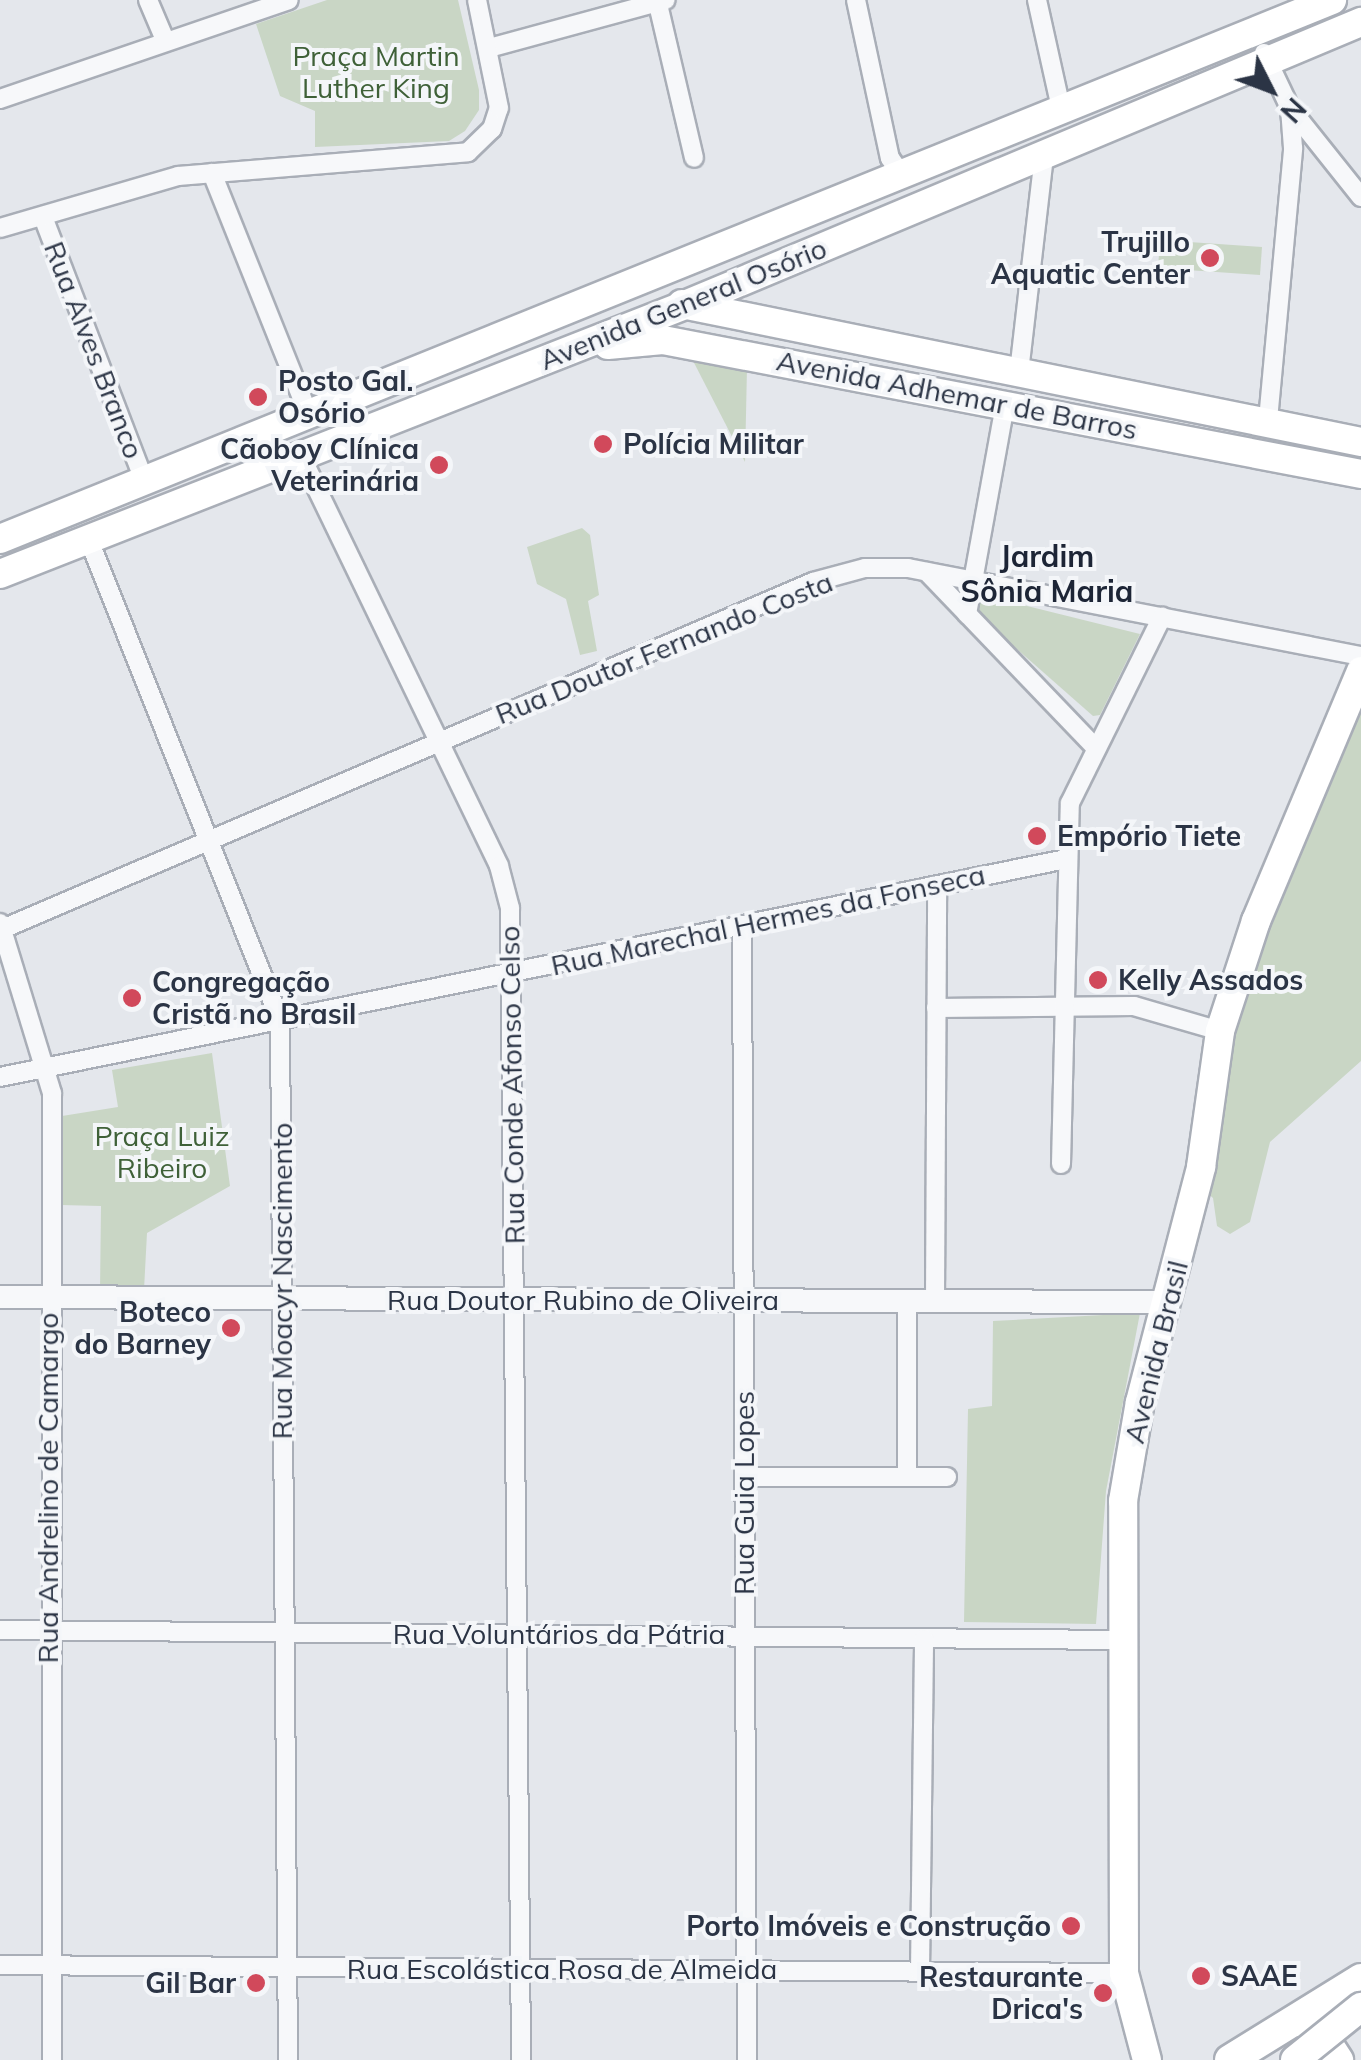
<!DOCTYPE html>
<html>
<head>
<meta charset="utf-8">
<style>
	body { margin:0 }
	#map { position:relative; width:1361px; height:2060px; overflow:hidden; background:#e4e7ec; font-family:Mulish,sans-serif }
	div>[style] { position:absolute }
	.green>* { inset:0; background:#c9d6c5 }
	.roads { filter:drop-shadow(2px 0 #a9aeb7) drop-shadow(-2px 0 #a9aeb7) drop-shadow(0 2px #a9aeb7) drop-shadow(0 -2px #a9aeb7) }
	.minor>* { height:18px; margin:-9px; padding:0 9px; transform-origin:9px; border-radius:9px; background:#f7f8fa }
	.tertiary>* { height:22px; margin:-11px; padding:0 11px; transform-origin:11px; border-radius:11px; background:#f7f8fa }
	.secondary>* { height:28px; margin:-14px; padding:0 14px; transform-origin:14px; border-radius:14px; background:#fff }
	.primary>* { height:30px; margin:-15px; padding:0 15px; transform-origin:15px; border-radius:15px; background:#fff }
	.bridges { filter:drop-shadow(2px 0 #a9aeb7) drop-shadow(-2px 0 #a9aeb7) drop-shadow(0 2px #a9aeb7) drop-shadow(0 -2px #a9aeb7) }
	.secondary-bridge>* { height:28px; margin:-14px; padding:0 14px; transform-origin:14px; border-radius:14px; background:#fff }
	.dots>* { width:28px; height:28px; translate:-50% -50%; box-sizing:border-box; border:5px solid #f4f6f9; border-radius:50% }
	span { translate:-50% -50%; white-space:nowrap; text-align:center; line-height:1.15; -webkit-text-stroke:8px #f4f6f9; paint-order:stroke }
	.park-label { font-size:28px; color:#3f6138 }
	.poi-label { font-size:28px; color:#2b3445; font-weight:700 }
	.right { translate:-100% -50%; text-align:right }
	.left { translate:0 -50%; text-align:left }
	.street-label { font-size:28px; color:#2b3445 }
	.neighbourhood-label { font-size:30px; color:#1d2536; font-weight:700 }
	.north { position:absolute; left:1221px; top:40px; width:100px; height:100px; -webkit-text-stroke:8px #f4f6f9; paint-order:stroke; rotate:132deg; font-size:28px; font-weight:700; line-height:40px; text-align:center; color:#2b3445 }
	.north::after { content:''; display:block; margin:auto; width:35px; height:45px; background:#2b3445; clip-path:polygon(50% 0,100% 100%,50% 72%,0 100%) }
</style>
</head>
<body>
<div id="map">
	<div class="green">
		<i style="clip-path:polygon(327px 0,458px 0,479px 90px,479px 110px,465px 131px,449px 141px,315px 147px,315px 111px,280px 96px,256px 24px)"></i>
		<i style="clip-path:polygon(1160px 240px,1262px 247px,1260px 275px,1158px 268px)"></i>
		<i style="clip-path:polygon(689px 353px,747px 367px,745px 462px)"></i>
		<i style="clip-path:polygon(582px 528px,590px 535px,599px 595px,588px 601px,597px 651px,580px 655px,566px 599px,537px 584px,527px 547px)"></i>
		<i style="clip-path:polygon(987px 596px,1140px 634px,1100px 715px,1093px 716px,977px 614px,977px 602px)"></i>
		<i style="clip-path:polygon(1361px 708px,1361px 1061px,1270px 1142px,1250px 1222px,1230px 1234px,1217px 1226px,1213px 1198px,1205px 1191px,1230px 1039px,1268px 917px)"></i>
		<i style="clip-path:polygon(212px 1053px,230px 1186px,147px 1233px,144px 1290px,100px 1292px,101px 1206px,61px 1205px,62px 1116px,118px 1107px,112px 1070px)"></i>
		<i style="clip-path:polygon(1140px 1313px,1106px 1491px,1096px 1624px,964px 1622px,968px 1409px,992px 1406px,993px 1321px)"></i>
	</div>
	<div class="roads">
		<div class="minor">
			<i style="left:148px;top:0;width:43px;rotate:67deg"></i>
			<i style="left:657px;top:0;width:162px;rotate:76.8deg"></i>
			<i style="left:856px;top:0;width:162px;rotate:77.9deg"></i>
			<i style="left:890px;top:158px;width:21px;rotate:55deg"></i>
			<i style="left:1037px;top:0;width:111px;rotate:77.5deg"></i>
			<i style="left:489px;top:48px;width:183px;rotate:-15.2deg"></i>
			<i style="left:1264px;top:53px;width:61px;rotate:64.7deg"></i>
			<i style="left:1290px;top:108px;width:114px;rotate:51.4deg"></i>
			<i style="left:0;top:99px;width:305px;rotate:-18.9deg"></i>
			<i style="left:212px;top:173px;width:262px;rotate:68.2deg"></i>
			<i style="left:43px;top:217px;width:285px;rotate:69deg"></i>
			<i style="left:0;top:228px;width:185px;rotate:-16.3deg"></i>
			<i style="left:178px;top:176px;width:291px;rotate:-4.7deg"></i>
			<i style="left:468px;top:152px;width:33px;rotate:-44deg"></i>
			<i style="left:492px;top:129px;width:22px;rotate:-72deg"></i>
			<i style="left:499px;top:108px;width:110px;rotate:-101.5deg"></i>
			<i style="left:1019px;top:372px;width:218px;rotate:-83.4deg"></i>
			<i style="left:1268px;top:420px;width:273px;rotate:-84.7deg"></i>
			<i style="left:1293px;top:148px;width:40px;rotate:-94.3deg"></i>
			<i style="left:301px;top:456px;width:455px;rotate:64.2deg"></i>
			<i style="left:499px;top:866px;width:43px;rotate:75.3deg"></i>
			<i style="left:510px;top:908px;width:1152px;rotate:89.45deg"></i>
			<i style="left:89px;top:540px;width:517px;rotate:68.3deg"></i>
			<i style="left:280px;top:1020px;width:1040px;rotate:89.56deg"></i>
			<i style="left:927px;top:572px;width:243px;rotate:46.2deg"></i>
			<i style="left:967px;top:614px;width:213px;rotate:-79.7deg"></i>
			<i style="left:0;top:923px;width:178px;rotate:73deg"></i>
			<i style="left:52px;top:1093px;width:967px;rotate:90deg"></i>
			<i style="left:742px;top:926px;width:1134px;rotate:89.75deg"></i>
			<i style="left:0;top:930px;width:884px;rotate:-23.17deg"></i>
			<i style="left:813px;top:582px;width:54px;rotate:-15.1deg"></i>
			<i style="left:865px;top:568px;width:43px"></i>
			<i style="left:908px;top:568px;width:461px;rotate:11deg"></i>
			<i style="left:936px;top:1008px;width:198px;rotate:-0.6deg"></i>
			<i style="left:1134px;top:1006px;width:90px;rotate:16.2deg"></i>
			<i style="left:0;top:1077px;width:1088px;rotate:-11.56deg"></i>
			<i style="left:1061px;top:1164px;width:361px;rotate:-88.6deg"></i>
			<i style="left:1070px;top:803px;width:208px;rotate:-63.7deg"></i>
			<i style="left:907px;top:1301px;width:175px;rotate:90deg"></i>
			<i style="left:935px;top:1301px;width:415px;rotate:-89.7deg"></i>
			<i style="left:744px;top:1477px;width:203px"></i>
			<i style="left:0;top:1630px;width:1119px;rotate:0.51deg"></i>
			<i style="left:0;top:1965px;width:1124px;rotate:0.41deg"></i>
			<i style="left:920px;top:1972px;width:333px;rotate:-89.3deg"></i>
		</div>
		<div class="tertiary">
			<i style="left:0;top:1297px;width:1167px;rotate:0.25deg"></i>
		</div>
		<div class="secondary">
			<i style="left:682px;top:304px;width:693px;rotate:11.49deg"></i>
			<i style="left:608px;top:345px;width:55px;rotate:-5.2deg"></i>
			<i style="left:663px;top:340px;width:711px;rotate:10.87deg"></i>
			<i style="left:0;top:539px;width:1437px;rotate:-22.03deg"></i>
			<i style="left:0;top:574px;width:736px;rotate:-21.44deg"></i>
			<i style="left:685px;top:305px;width:733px;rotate:-22.72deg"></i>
			<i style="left:1308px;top:2027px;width:11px;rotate:10deg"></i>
			<i style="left:1319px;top:2029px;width:37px;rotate:57deg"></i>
			<i style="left:1147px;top:2060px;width:90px;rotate:-104.8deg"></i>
			<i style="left:1124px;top:1973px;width:472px;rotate:-90.1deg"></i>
			<i style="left:1123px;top:1501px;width:100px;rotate:-80.3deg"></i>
			<i style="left:1140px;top:1402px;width:243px;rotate:-75.4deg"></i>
			<i style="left:1201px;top:1167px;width:137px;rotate:-82deg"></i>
			<i style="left:1220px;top:1031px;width:116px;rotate:-71.9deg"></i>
			<i style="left:1256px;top:921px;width:271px;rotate:-67.2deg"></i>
		</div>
		<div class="primary">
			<i style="left:1230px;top:2060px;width:154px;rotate:-31.7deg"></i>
		</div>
	</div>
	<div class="bridges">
		<div class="secondary-bridge">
			<i style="left:1295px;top:2060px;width:85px;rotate:-38.8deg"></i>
		</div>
	</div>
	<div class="dots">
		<i style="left:1210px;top:258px;background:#d1495b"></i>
		<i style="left:258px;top:397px;background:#d1495b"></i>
		<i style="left:603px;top:444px;background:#d1495b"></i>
		<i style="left:439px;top:465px;background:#d1495b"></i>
		<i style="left:1037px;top:836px;background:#d1495b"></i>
		<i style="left:1098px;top:980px;background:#d1495b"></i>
		<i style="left:132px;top:998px;background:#d1495b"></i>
		<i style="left:231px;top:1328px;background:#d1495b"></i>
		<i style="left:1071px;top:1926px;background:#d1495b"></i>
		<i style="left:1201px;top:1976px;background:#d1495b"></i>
		<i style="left:256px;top:1983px;background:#d1495b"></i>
		<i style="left:1103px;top:1993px;background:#d1495b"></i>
	</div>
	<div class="park-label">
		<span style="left:376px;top:72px">Praça Martin<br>Luther King</span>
		<span style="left:162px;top:1152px">Praça Luiz<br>Ribeiro</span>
	</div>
	<div class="poi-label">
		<span class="right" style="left:1190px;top:258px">Trujillo<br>Aquatic Center</span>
		<span class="left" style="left:278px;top:397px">Posto Gal.<br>Osório</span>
		<span class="left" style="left:623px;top:444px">Polícia Militar</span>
		<span class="right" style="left:419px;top:465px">Cãoboy Clínica<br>Veterinária</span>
		<span class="left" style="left:1057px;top:836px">Empório Tiete</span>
		<span class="left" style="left:1118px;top:980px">Kelly Assados</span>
		<span class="left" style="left:152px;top:998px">Congregação<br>Cristã no Brasil</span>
		<span class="right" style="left:211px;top:1328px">Boteco<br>do Barney</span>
		<span class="right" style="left:1051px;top:1926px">Porto Imóveis e Construção</span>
		<span class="left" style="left:1221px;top:1976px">SAAE</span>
		<span class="right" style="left:1083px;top:1993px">Restaurante<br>Drica's</span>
		<span class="right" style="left:236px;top:1983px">Gil Bar</span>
	</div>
	<div class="street-label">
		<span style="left:683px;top:304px;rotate:-22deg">Avenida General Osório</span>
		<span style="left:94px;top:350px;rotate:69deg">Rua Alves Branco</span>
		<span style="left:957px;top:395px;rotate:11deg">Avenida Adhemar de Barros</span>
		<span style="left:664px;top:648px;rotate:-22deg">Rua Doutor Fernando Costa</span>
		<span style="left:768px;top:920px;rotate:-12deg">Rua Marechal Hermes da Fonseca</span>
		<span style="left:512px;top:1085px;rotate:-91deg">Rua Conde Afonso Celso</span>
		<span style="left:282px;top:1281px;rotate:-90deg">Rua Moacyr Nascimento</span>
		<span style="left:583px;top:1300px">Rua Doutor Rubino de Oliveira</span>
		<span style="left:1156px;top:1352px;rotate:-76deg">Avenida Brasil</span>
		<span style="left:48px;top:1488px;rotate:-90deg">Rua Andrelino de Camargo</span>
		<span style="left:744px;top:1493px;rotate:-90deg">Rua Guia Lopes</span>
		<span style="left:559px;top:1634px">Rua Voluntários da Pátria</span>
		<span style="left:562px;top:1969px">Rua Escolástica Rosa de Almeida</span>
	</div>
	<div class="neighbourhood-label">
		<span style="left:1047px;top:573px">Jardim<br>Sônia Maria</span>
	</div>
	<div class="north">N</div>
</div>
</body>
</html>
